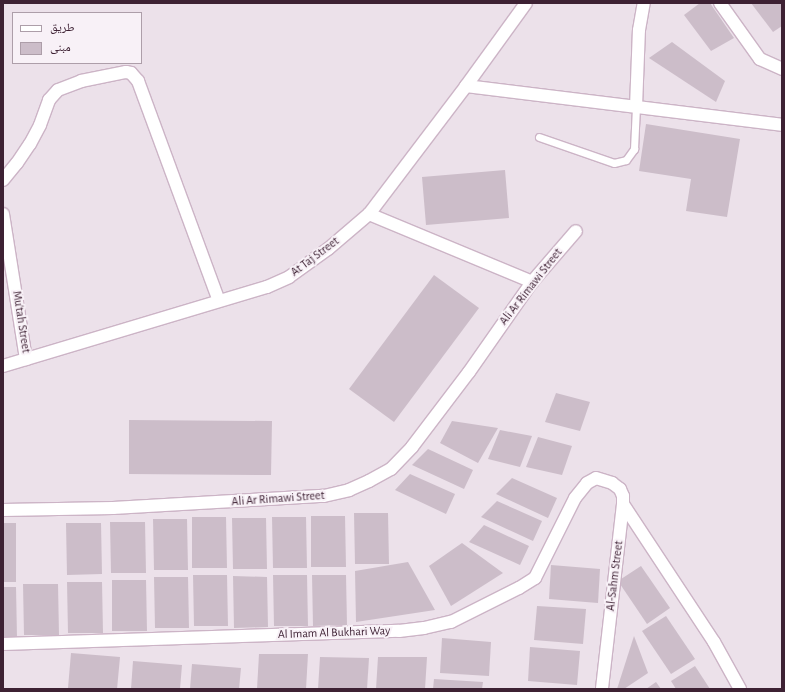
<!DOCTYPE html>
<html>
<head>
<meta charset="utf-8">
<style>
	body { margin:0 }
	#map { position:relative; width:785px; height:692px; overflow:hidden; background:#ece1ea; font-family:"Alegreya Sans","Noto Naskh Arabic",sans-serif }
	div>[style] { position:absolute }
	.building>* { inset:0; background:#ccbdc9 }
	.roads { filter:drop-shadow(1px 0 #ccb4c6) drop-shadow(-1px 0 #ccb4c6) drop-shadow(0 1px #ccb4c6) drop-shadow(0 -1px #ccb4c6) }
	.lane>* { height:7px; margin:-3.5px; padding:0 3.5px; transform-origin:3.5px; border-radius:3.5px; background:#fff }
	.street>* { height:12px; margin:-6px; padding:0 6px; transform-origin:6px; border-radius:6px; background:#fff }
	.secondary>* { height:12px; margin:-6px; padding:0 6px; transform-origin:6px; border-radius:6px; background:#fff }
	span { translate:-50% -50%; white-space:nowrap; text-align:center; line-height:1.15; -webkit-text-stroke:4px #f8f1f7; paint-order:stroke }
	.street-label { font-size:12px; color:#3d2133 }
	.frame { position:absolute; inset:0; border:4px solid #3d2133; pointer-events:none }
	.legend { position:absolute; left:12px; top:12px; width:130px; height:52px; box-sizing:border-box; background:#f8f1f7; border:1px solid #ad9ea9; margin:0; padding:5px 7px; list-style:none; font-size:12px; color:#3d2133 }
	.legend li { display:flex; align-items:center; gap:8px; height:20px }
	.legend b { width:20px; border:1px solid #ad9ea9 }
</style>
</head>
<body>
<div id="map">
	<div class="building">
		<i style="clip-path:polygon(700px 3px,710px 3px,734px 38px,711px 51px,684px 15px)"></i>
		<i style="clip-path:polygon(751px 3px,782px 3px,782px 26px,773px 32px)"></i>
		<i style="clip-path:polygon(672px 42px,725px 81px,716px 102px,649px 58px)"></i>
		<i style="clip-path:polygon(646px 124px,740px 139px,727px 217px,686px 211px,691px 179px,639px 171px)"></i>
		<i style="clip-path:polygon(505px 170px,509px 218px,426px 225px,422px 177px)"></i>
		<i style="clip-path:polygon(434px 275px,479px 308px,394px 422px,349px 389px)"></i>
		<i style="clip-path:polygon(556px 393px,590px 402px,580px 431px,545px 422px)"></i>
		<i style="clip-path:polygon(129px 420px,272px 421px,271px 475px,129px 474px)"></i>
		<i style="clip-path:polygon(452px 421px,498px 428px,478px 463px,440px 443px)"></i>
		<i style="clip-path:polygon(500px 430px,532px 436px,520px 467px,488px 459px)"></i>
		<i style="clip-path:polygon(538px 437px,572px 446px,562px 475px,526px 467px)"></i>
		<i style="clip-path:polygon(428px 449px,473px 470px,464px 489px,412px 465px)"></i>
		<i style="clip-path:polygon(410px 474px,455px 494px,446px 514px,395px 490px)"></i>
		<i style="clip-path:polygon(512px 478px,557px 498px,548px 518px,496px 494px)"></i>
		<i style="clip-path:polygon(497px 501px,542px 521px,533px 541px,481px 517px)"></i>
		<i style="clip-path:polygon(354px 513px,388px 513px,389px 564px,355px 564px)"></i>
		<i style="clip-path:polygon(311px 516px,345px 516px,346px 567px,311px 567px)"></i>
		<i style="clip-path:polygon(192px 517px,226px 517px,227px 568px,192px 568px)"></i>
		<i style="clip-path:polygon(272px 517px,306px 517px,307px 568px,273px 568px)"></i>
		<i style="clip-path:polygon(232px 518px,266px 518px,267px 569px,233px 569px)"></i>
		<i style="clip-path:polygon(153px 519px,187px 519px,188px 570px,154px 570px)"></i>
		<i style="clip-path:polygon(110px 522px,145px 522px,146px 573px,111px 573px)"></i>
		<i style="clip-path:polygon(3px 523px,16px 523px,16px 582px,3px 582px)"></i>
		<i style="clip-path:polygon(66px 523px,101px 523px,102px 574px,67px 575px)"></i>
		<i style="clip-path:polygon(484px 525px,529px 546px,520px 565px,469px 542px)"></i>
		<i style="clip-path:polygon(462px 543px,503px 573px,451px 606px,429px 566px)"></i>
		<i style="clip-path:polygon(408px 562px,435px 610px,356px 622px,355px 571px)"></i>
		<i style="clip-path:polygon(551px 565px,600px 569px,598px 603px,549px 599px)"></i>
		<i style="clip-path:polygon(641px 566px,670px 608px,647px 624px,618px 581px)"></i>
		<i style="clip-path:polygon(193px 575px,227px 575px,228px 626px,194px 626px)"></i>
		<i style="clip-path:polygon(273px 575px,307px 575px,308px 626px,274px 626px)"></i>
		<i style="clip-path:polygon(312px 575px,346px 575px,347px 625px,313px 626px)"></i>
		<i style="clip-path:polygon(233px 576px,267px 577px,268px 627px,234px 628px)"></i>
		<i style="clip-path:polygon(154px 577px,188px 577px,189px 628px,155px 628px)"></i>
		<i style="clip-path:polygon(112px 580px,146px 580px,147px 631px,112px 631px)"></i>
		<i style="clip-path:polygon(67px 582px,102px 582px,103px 633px,68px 633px)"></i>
		<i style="clip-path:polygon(23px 584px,58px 584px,59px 635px,24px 635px)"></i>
		<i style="clip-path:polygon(3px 587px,16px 587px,17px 638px,3px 638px)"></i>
		<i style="clip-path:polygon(537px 606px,586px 609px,583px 644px,534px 640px)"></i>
		<i style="clip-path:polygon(666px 616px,695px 659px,671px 674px,642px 631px)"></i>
		<i style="clip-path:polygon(634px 636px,648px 673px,624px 689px,617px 689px)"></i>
		<i style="clip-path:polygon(442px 638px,491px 642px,489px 676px,440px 673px)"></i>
		<i style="clip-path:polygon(530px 647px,580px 651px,577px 685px,528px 681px)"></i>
		<i style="clip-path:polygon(71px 653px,120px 657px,117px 689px,68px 688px)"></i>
		<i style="clip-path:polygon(259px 654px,308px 654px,306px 689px,257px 689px)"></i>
		<i style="clip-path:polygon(320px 657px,369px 658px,367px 689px,318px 689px)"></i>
		<i style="clip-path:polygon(378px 657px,427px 657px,425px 689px,376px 689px)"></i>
		<i style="clip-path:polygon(133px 661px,182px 665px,180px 689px,131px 689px)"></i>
		<i style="clip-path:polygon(192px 664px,241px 668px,239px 689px,190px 689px)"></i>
		<i style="clip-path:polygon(695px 666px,710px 689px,676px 689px,671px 681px)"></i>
		<i style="clip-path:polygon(434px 679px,483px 682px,482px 689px,433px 689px)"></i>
		<i style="clip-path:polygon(656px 682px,661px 689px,646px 689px)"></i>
	</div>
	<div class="roads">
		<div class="lane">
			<i style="left:539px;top:137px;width:79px;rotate:19.1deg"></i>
			<i style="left:614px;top:163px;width:12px;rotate:-14deg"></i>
			<i style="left:626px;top:160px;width:14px;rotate:-54deg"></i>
			<i style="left:634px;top:149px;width:42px;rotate:-87.3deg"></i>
		</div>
		<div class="street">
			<i style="left:720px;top:3px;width:69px;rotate:54.5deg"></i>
			<i style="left:760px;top:59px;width:24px;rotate:24deg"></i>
			<i style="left:466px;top:86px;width:318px;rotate:7deg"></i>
			<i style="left:636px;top:107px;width:77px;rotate:-87.8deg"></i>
			<i style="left:639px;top:30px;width:27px;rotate:-80deg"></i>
			<i style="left:3px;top:180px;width:22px;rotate:-51deg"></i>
			<i style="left:17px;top:163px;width:23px;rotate:-56deg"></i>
			<i style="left:30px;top:144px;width:21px;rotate:-62deg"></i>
			<i style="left:40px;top:125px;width:27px;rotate:-70deg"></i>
			<i style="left:49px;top:100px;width:13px;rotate:-48deg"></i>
			<i style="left:58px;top:90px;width:25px;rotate:-21deg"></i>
			<i style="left:81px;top:81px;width:46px;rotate:-11.3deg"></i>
			<i style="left:126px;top:72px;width:5px;rotate:11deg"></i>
			<i style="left:131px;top:73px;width:11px;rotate:49deg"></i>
			<i style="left:138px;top:81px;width:234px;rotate:69.8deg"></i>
			<i style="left:3px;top:214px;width:147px;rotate:81deg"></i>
			<i style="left:369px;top:214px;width:177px;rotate:22.6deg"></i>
			<i style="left:623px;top:504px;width:165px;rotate:56.6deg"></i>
			<i style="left:714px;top:642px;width:54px;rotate:61deg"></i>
			<i style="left:3px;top:510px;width:110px;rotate:-1deg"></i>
			<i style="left:113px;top:508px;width:211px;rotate:-3.3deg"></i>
			<i style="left:324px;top:496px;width:26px;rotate:-13deg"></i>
			<i style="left:349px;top:490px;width:22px;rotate:-24deg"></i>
			<i style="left:369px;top:481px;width:25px;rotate:-29deg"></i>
			<i style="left:391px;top:469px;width:30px;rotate:-46deg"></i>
			<i style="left:412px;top:447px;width:94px;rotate:-52.8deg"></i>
			<i style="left:469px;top:372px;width:110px;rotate:-55deg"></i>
			<i style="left:532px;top:282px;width:67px;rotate:-49.2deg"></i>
			<i style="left:3px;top:644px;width:396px;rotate:-1.9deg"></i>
			<i style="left:399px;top:631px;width:25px;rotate:-7deg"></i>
			<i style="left:424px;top:628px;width:28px;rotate:-13deg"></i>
			<i style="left:451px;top:622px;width:76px;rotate:-26.6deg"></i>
			<i style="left:519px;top:588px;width:19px;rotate:-32deg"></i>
			<i style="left:535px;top:578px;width:89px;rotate:-63.4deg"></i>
			<i style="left:575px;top:498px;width:19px;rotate:-51deg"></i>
			<i style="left:587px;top:483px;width:10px;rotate:-29deg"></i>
			<i style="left:596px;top:478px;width:17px;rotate:17deg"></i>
			<i style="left:612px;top:483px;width:10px;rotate:37deg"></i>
			<i style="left:620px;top:489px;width:8px;rotate:67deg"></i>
			<i style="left:623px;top:496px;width:8px;rotate:90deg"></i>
			<i style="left:623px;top:504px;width:186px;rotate:96.5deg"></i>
		</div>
		<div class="secondary">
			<i style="left:3px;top:366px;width:276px;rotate:-16.7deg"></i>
			<i style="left:267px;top:287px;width:24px;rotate:-24deg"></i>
			<i style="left:289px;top:277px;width:48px;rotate:-35.7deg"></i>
			<i style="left:328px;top:249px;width:54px;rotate:-40.5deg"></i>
			<i style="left:369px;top:214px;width:161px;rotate:-52.8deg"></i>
			<i style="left:466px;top:86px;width:102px;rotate:-54.1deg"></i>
		</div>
	</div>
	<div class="street-label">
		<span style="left:315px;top:257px;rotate:-37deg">At Taj Street</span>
		<span style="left:531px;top:287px;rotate:-52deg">Ali Ar Rimawi Street</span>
		<span style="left:21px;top:322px;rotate:81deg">Mu'tah Street</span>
		<span style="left:278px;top:499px;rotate:-4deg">Ali Ar Rimawi Street</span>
		<span style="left:615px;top:576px;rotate:-83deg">Al-Sahm Street</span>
		<span style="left:334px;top:633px;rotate:-2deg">Al Imam Al Bukhari Way</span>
	</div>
	<div class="frame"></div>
	<ul class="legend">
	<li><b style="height:5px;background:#fff"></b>طريق</li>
	<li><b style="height:11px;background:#ccbdc9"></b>مبنى</li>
	</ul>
</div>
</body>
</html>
